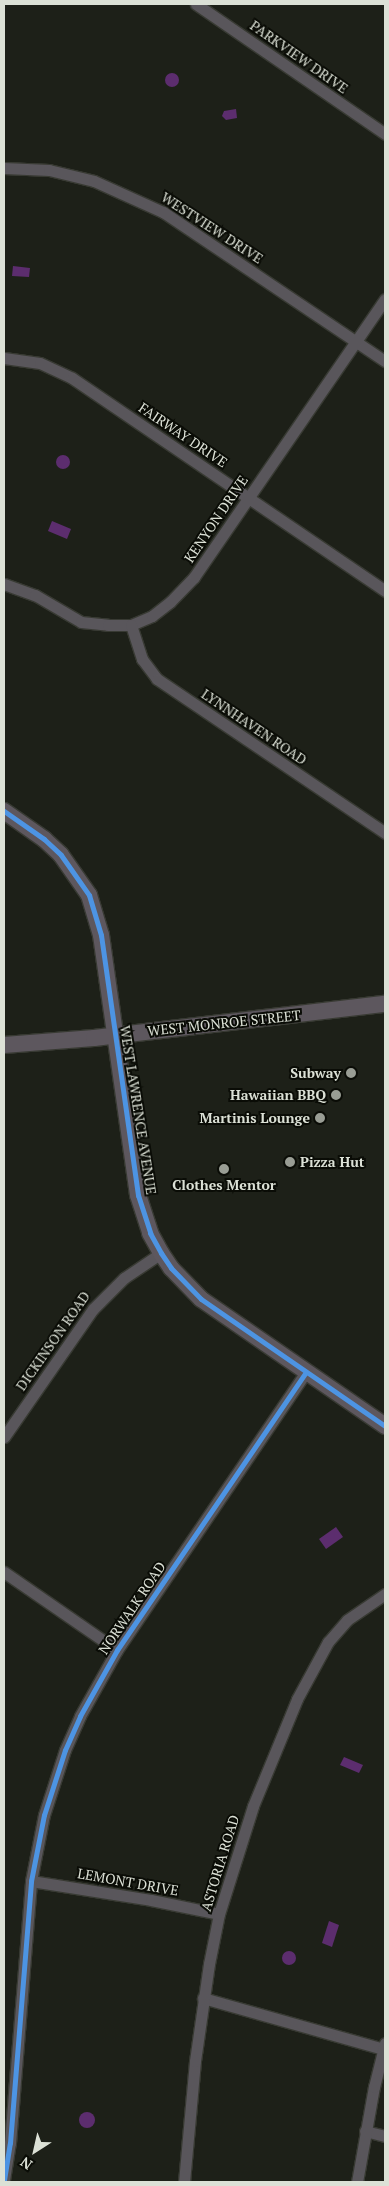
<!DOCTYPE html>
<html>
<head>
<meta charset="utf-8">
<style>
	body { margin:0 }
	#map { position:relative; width:389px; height:2186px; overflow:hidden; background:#1d2018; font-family:"PT Serif",serif }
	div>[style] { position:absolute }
	.water>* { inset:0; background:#5c2d6e }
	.round { border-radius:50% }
	.roads { filter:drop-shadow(1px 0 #383a33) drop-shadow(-1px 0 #383a33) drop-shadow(0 1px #383a33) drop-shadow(0 -1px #383a33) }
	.street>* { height:11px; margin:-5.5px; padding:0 5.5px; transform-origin:5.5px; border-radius:5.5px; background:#59565b }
	.secondary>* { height:16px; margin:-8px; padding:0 8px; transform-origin:8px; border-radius:8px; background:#5d575e }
	.cycleway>* { height:5px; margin:-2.5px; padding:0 2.5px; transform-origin:2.5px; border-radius:2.5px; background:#4d94e3 }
	.dots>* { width:14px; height:14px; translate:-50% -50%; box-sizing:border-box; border:2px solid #0a0c06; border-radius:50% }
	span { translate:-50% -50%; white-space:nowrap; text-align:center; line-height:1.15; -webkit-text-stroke:4px #0a0c06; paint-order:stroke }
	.street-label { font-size:14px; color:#dce1d6 }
	.poi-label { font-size:14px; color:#dce1d6; font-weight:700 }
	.right { translate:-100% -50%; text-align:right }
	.left { translate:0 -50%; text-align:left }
	.frame { position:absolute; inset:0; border:5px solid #dce1d6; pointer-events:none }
	.north { position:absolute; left:10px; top:2126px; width:50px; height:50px; -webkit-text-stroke:4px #0a0c06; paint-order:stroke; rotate:215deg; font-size:14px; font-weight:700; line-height:20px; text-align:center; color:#dce1d6 }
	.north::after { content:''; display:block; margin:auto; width:18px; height:22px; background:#dce1d6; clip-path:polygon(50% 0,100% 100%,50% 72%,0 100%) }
</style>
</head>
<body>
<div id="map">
	<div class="water">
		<i class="round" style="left:165px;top:73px;width:14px;height:14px"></i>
		<i style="clip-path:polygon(236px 109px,237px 118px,226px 120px,222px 116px,224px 111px)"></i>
		<i style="clip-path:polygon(13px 266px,30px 268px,29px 277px,12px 276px)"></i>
		<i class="round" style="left:56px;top:455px;width:14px;height:14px"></i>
		<i style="clip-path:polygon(52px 521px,71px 529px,67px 539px,48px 531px)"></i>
		<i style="clip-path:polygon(336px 1527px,343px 1537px,326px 1549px,319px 1539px)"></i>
		<i style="clip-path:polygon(344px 1757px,363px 1765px,359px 1773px,340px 1765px)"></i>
		<i style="clip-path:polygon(329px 1921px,339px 1925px,332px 1947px,322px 1943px)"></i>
		<i class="round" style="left:282px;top:1951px;width:14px;height:14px"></i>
		<i class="round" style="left:79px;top:2112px;width:16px;height:16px"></i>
	</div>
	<div class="roads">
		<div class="street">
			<i style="left:196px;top:4px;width:229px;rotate:34.5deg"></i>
			<i style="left:4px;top:168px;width:45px;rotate:2.5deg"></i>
			<i style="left:49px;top:170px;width:46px;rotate:13.7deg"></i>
			<i style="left:94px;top:181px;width:76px;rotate:24.2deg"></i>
			<i style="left:163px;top:212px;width:267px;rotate:33.9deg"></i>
			<i style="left:4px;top:358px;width:36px;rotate:8deg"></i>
			<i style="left:40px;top:363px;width:35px;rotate:25deg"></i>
			<i style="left:72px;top:378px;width:379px;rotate:34.2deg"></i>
			<i style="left:4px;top:584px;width:33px;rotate:20deg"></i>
			<i style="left:35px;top:595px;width:53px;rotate:30.4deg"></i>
			<i style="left:81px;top:622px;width:27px;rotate:6deg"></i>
			<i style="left:108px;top:625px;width:23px"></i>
			<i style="left:131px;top:625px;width:23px;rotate:-23deg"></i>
			<i style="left:152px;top:616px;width:23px;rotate:-38deg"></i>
			<i style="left:170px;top:602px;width:35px;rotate:-46deg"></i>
			<i style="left:194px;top:577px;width:337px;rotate:-55.5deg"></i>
			<i style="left:131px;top:625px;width:36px;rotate:72deg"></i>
			<i style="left:142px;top:659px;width:25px;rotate:53deg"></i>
			<i style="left:157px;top:679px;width:275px;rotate:34deg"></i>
			<i style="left:4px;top:1437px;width:156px;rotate:-55.2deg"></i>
			<i style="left:93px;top:1309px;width:44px;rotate:-45deg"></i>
			<i style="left:124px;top:1278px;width:45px;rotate:-34deg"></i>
			<i style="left:4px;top:1572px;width:137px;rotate:34.6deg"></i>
			<i style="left:31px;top:1881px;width:121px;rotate:9deg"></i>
			<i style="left:151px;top:1900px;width:69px;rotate:11.6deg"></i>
			<i style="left:203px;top:1998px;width:187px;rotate:15.8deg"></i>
			<i style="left:365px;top:2131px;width:21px;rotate:14deg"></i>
			<i style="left:4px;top:2180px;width:37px;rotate:-81deg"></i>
			<i style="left:10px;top:2143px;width:263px;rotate:-85.4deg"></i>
			<i style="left:31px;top:1881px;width:67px;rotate:-78.9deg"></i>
			<i style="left:44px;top:1815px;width:68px;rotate:-72.1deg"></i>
			<i style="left:65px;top:1750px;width:37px;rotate:-66deg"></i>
			<i style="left:80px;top:1716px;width:76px;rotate:-60.7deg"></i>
			<i style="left:117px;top:1650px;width:336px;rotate:-55.8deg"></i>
			<i style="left:184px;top:2182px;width:121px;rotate:-84.8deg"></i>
			<i style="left:195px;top:2061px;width:98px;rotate:-81.8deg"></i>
			<i style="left:209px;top:1964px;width:51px;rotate:-78.7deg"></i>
			<i style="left:219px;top:1914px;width:113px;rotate:-72.5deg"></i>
			<i style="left:253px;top:1806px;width:116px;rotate:-67.6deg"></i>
			<i style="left:297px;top:1699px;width:65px;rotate:-61.5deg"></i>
			<i style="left:328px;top:1642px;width:29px;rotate:-49deg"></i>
			<i style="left:347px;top:1620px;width:46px;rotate:-34.4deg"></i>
			<i style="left:357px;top:2182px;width:97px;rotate:-79.9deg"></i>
			<i style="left:374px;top:2087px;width:45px;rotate:-76deg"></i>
		</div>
		<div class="secondary">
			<i style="left:4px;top:811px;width:49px;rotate:35deg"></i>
			<i style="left:44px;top:839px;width:23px;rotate:43deg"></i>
			<i style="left:61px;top:855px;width:49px;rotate:55deg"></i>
			<i style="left:89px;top:895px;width:42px;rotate:73.3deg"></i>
			<i style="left:101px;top:935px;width:263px;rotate:81.9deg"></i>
			<i style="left:138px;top:1195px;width:40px;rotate:72deg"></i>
			<i style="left:150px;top:1233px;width:23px;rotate:61deg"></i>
			<i style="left:161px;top:1253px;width:18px;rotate:56deg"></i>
			<i style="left:171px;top:1268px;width:43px;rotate:45.9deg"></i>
			<i style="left:201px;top:1299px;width:224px;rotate:34.6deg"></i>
			<i style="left:4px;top:1045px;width:90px;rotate:-4.4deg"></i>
			<i style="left:94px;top:1038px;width:293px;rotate:-6.7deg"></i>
		</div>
	</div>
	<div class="cycleway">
		<i style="left:4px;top:811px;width:49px;rotate:35deg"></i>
		<i style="left:44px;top:839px;width:23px;rotate:43deg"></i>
		<i style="left:61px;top:855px;width:49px;rotate:55deg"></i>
		<i style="left:89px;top:895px;width:42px;rotate:73.3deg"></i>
		<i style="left:101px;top:935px;width:263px;rotate:81.9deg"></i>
		<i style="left:138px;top:1195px;width:40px;rotate:72deg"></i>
		<i style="left:150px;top:1233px;width:23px;rotate:61deg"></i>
		<i style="left:161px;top:1253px;width:18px;rotate:56deg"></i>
		<i style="left:171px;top:1268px;width:43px;rotate:45.9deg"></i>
		<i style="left:201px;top:1299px;width:224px;rotate:34.6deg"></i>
		<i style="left:4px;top:2180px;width:37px;rotate:-81deg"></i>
		<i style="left:10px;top:2143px;width:263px;rotate:-85.4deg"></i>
		<i style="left:31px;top:1881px;width:67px;rotate:-78.9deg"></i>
		<i style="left:44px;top:1815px;width:68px;rotate:-72.1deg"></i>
		<i style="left:65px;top:1750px;width:37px;rotate:-66deg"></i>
		<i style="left:80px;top:1716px;width:76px;rotate:-60.7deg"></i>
		<i style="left:117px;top:1650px;width:336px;rotate:-55.8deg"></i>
	</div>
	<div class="dots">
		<i style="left:351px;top:1073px;background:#999d94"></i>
		<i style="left:336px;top:1095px;background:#999d94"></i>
		<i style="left:320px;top:1118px;background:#999d94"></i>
		<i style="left:290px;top:1162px;background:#999d94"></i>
		<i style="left:224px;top:1169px;background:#999d94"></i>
	</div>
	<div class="street-label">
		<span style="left:299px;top:57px;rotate:35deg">PARKVIEW DRIVE</span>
		<span style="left:212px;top:228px;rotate:33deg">WESTVIEW DRIVE</span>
		<span style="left:183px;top:435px;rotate:34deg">FAIRWAY DRIVE</span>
		<span style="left:216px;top:519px;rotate:-56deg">KENYON DRIVE</span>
		<span style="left:254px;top:727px;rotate:34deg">LYNNHAVEN ROAD</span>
		<span style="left:224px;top:1023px;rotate:-6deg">WEST MONROE STREET</span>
		<span style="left:138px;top:1110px;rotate:81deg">WEST LAWRENCE AVENUE</span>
		<span style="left:53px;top:1341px;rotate:-55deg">DICKINSON ROAD</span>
		<span style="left:132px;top:1608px;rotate:-56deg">NORWALK ROAD</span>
		<span style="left:220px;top:1863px;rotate:-73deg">ASTORIA ROAD</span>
		<span style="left:128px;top:1882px;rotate:10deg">LEMONT DRIVE</span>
	</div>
	<div class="poi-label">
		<span class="right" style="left:341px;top:1073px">Subway</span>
		<span class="right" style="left:326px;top:1095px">Hawaiian BBQ</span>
		<span class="right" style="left:310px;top:1118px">Martinis Lounge</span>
		<span class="left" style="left:300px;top:1162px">Pizza Hut</span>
		<span style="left:224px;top:1185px">Clothes Mentor</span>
	</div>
	<div class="frame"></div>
	<div class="north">N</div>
</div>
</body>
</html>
